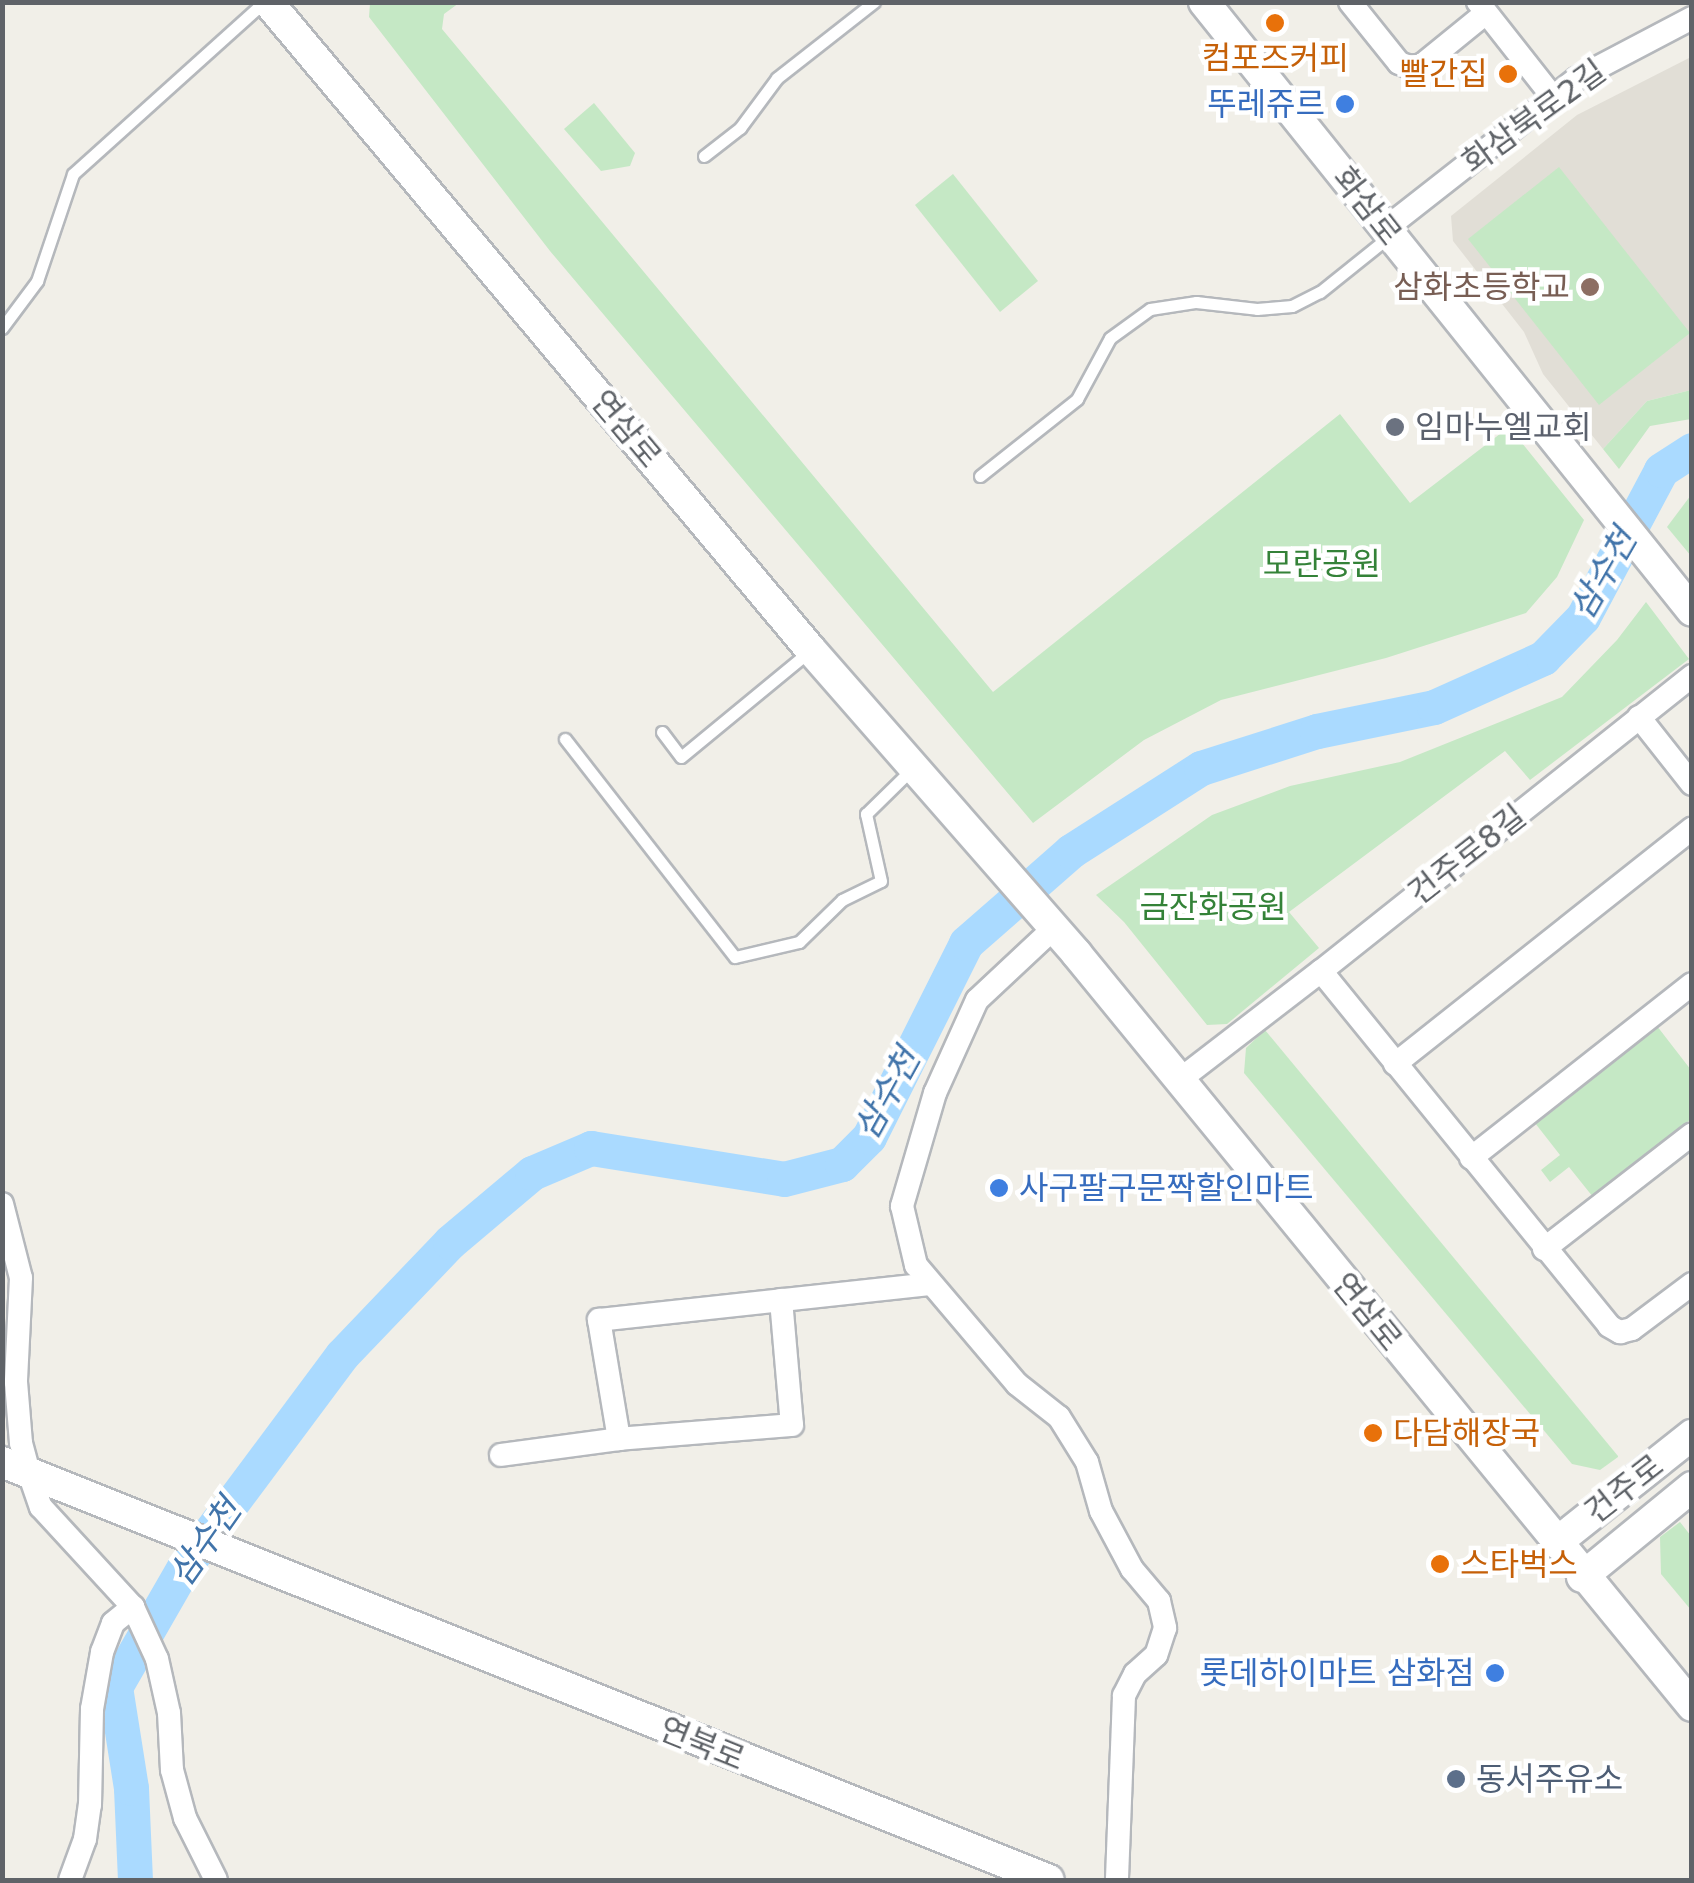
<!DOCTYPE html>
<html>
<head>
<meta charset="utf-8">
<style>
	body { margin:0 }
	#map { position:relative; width:1694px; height:1883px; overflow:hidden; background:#f1efe8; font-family:"DejaVu Sans","Noto Sans KR",sans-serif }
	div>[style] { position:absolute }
	.education>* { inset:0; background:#e1ded6 }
	.green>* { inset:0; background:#c5e8c5 }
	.river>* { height:35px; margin:-17.5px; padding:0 17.5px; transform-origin:17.5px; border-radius:17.5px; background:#aadaff }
	.roads { filter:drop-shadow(2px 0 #b5b8bc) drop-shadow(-2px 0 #b5b8bc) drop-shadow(0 2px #b5b8bc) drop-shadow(0 -2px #b5b8bc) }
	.lane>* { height:11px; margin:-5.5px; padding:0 5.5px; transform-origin:5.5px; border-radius:5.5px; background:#fff }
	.street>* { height:22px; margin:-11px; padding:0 11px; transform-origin:11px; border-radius:11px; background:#fff }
	.secondary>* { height:30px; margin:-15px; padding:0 15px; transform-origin:15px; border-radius:15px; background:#fff }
	.dots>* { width:28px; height:28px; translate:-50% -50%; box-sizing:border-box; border:5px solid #fff; border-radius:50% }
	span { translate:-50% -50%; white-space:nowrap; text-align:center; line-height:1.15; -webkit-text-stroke:9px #fff; paint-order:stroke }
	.food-label { font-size:32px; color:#c56008 }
	.right { translate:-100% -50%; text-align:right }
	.left { translate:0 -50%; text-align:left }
	.shop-label { font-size:32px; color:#366cbe }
	.street-label { font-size:32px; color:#5f6368 }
	.education-label { font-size:32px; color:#785e54 }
	.worship-label { font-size:32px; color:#5b616d }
	.park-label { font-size:32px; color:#348238 }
	.service-label { font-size:32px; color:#4e5e75 }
	.water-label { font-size:35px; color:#4174aa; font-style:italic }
	.frame { position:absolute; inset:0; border:5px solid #5f6368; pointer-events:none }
</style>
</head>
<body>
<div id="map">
	<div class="education">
		<i style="clip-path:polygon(1691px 57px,1691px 390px,1647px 401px,1603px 449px,1543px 374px,1524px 332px,1453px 241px,1451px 216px,1577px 115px)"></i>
	</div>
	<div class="green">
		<i style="clip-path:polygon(370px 3px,459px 3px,444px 14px,442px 29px,993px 692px,1340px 414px,1410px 503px,1509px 427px,1584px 520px,1557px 577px,1526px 613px,1386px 658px,1221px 700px,1144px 740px,1033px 823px,550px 251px,369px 17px)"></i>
		<i style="clip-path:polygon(594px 103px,635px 153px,630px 166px,601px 171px,564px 129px)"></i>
		<i style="clip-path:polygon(1559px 167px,1690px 333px,1599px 405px,1468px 239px)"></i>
		<i style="clip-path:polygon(953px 174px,1038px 281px,1000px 312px,915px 205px)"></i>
		<i style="clip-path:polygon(1691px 390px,1691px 419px,1650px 426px,1619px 469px,1603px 449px,1647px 401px)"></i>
		<i style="clip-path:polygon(1691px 495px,1691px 556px,1667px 527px)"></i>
		<i style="clip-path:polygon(1646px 602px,1689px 659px,1530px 780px,1505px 751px,1289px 912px,1319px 948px,1227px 1024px,1207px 1025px,1124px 922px,1096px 895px,1212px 815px,1290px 786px,1400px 762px,1562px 697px,1617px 640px)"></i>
		<i style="clip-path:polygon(1657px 1026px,1691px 1070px,1691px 1119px,1593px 1197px,1569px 1167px,1550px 1182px,1541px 1170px,1560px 1155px,1535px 1123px)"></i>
		<i style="clip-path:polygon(1265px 1030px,1618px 1456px,1618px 1457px,1600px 1470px,1572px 1464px,1244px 1073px,1246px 1048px)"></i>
		<i style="clip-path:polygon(1680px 1522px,1691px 1536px,1691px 1610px,1661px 1574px,1660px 1537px)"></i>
	</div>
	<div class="river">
		<i style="left:135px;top:1880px;width:92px;rotate:-92.5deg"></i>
		<i style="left:131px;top:1788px;width:102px;rotate:-99deg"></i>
		<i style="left:115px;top:1687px;width:138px;rotate:-60.1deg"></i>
		<i style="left:184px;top:1567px;width:264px;rotate:-53.3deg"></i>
		<i style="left:342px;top:1355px;width:156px;rotate:-46.3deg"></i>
		<i style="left:450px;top:1242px;width:107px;rotate:-40.1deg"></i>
		<i style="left:532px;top:1173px;width:64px;rotate:-23deg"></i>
		<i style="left:591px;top:1148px;width:195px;rotate:9.1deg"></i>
		<i style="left:784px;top:1179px;width:60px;rotate:-14.5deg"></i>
		<i style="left:842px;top:1164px;width:38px;rotate:-45deg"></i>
		<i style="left:869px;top:1137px;width:217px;rotate:-63.4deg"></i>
		<i style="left:966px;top:943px;width:140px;rotate:-41.2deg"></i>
		<i style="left:1071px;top:851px;width:154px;rotate:-32.6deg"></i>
		<i style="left:1201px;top:768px;width:122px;rotate:-17.7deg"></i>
		<i style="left:1317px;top:731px;width:119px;rotate:-11.6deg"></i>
		<i style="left:1434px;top:707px;width:120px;rotate:-24.2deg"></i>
		<i style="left:1543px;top:658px;width:57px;rotate:-45.7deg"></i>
		<i style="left:1583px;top:617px;width:166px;rotate:-62deg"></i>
		<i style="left:1661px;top:470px;width:37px;rotate:-33deg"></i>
	</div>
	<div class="roads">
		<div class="lane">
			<i style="left:704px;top:156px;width:46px;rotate:-37.9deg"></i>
			<i style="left:740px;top:128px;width:62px;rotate:-53.5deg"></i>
			<i style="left:777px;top:78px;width:123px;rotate:-38.1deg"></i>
			<i style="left:2px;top:328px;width:59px;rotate:-53.3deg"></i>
			<i style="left:37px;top:281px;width:113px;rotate:-71.4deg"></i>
			<i style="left:73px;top:174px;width:257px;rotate:-42deg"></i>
			<i style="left:980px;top:476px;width:124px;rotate:-38.4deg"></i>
			<i style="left:1077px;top:399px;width:69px;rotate:-61.6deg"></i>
			<i style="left:1110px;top:338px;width:49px;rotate:-35.9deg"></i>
			<i style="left:1150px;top:309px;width:47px;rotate:-8.7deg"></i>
			<i style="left:1196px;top:302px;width:61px;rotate:6.5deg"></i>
			<i style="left:1257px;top:309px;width:35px;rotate:-5deg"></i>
			<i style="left:1292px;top:306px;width:31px;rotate:-27deg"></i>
			<i style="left:1320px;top:292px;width:90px;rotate:-38.7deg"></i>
			<i style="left:662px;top:732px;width:31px;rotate:53deg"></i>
			<i style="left:681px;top:757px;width:168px;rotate:-39.5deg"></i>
			<i style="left:565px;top:739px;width:276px;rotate:52.1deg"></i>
			<i style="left:735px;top:957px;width:66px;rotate:-13.2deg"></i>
			<i style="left:799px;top:942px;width:60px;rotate:-44.3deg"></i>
			<i style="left:842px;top:900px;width:43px;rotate:-26deg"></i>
			<i style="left:881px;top:881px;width:69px;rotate:-102.6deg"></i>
			<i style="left:866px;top:814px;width:63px;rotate:-44.4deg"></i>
		</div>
		<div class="street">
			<i style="left:1350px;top:2px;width:78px;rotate:51.2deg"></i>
			<i style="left:1399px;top:63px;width:12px;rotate:20deg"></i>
			<i style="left:1410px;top:67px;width:12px;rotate:-9deg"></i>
			<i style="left:1422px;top:65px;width:82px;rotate:-39.1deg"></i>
			<i style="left:1478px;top:2px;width:120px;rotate:51.8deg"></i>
			<i style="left:1385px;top:229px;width:243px;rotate:-38.1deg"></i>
			<i style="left:1576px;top:79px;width:131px;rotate:-27.7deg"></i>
			<i style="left:1692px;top:676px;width:474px;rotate:141.5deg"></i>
			<i style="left:1321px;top:971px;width:457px;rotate:50.9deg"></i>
			<i style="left:1609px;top:1326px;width:13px;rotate:29deg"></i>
			<i style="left:1620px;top:1332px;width:12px;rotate:-14deg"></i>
			<i style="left:1632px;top:1329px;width:75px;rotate:-36.9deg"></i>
			<i style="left:1639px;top:717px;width:85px;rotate:51.7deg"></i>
			<i style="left:1054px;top:928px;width:105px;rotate:136.9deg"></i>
			<i style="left:977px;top:1000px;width:102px;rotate:114.3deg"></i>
			<i style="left:935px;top:1093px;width:118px;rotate:106.3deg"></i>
			<i style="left:902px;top:1206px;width:61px;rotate:76.7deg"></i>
			<i style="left:916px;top:1265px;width:156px;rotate:49.7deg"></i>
			<i style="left:1017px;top:1384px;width:53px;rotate:38.2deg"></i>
			<i style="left:1059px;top:1417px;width:53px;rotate:58.1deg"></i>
			<i style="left:1087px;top:1462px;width:51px;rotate:74.1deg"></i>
			<i style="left:1101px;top:1511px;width:66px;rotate:61.9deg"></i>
			<i style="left:1132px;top:1569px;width:42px;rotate:49.8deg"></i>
			<i style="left:1159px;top:1601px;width:28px;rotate:77deg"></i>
			<i style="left:1165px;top:1628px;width:28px;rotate:108deg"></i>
			<i style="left:1156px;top:1655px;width:28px;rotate:138deg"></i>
			<i style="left:1135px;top:1674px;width:25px;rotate:117deg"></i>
			<i style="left:1124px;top:1696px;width:184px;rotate:92.2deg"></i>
			<i style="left:1395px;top:1064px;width:379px;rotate:-38.4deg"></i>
			<i style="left:1178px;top:1081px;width:180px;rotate:-37.6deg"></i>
			<i style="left:1471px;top:1158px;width:281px;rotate:-38.2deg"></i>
			<i style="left:2px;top:1204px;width:76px;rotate:75.6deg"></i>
			<i style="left:21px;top:1278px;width:104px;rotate:92.8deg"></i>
			<i style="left:16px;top:1382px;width:61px;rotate:85.3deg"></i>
			<i style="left:21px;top:1443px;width:31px;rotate:75deg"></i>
			<i style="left:29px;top:1473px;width:36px;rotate:71deg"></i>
			<i style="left:41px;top:1507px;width:136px;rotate:47.4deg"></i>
			<i style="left:133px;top:1607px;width:57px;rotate:65.2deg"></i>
			<i style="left:157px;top:1659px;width:55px;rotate:77.5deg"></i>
			<i style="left:169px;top:1713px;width:57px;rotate:87deg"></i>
			<i style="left:172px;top:1770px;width:50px;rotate:74.8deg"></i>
			<i style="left:185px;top:1818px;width:69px;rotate:63.4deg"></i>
			<i style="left:1544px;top:1249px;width:187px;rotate:-37.8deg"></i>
			<i style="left:781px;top:1300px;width:125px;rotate:85deg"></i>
			<i style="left:792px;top:1425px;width:174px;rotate:175.4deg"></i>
			<i style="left:619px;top:1439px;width:121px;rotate:-99.5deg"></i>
			<i style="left:599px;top:1320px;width:333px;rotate:-6.2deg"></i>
			<i style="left:501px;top:1455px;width:119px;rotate:-7.7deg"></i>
			<i style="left:70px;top:1880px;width:44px;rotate:-69.9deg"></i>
			<i style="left:85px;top:1839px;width:34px;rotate:-82deg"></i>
			<i style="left:90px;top:1805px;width:96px;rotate:-88.8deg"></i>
			<i style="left:92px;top:1709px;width:58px;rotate:-80deg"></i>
			<i style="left:102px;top:1652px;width:31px;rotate:-69deg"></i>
			<i style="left:113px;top:1623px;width:26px;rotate:-39deg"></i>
		</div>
		<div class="secondary">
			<i style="left:268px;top:2px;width:845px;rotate:50.04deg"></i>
			<i style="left:811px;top:650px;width:403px;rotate:48.8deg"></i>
			<i style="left:1076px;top:953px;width:973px;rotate:50.71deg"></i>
			<i style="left:1204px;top:2px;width:780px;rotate:51.29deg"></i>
			<i style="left:2px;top:1462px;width:1127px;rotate:21.76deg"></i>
			<i style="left:1556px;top:1543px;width:174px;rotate:-38.5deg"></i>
			<i style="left:1582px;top:1577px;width:142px;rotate:-39.3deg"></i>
		</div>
	</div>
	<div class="dots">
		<i style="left:1275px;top:23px;background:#e8710a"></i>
		<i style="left:1508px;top:74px;background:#e8710a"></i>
		<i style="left:1345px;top:104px;background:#3f7fe0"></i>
		<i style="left:1590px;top:287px;background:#8d6e63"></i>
		<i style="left:1395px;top:427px;background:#6b7280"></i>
		<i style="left:999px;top:1188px;background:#3f7fe0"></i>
		<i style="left:1373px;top:1433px;background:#e8710a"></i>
		<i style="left:1440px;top:1564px;background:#e8710a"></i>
		<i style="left:1495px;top:1673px;background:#3f7fe0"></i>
		<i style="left:1456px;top:1779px;background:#5c6f8a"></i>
	</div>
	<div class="food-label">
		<span style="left:1275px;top:58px">컴포즈커피</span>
		<span class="right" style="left:1488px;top:74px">빨간집</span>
		<span class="left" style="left:1393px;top:1433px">다담해장국</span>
		<span class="left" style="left:1460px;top:1564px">스타벅스</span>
	</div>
	<div class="shop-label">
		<span class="right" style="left:1325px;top:104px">뚜레쥬르</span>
		<span class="left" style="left:1019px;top:1188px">사구팔구문짝할인마트</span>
		<span class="right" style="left:1475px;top:1673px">롯데하이마트 삼화점</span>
	</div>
	<div class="street-label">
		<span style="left:1534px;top:117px;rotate:-36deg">화삼북로2길</span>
		<span style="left:1367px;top:206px;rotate:52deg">화삼로</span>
		<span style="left:626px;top:429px;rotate:50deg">연삼로</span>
		<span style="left:1467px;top:855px;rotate:-38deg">건주로8길</span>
		<span style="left:1367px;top:1312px;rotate:51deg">연삼로</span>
		<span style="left:1624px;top:1489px;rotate:-38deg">건주로</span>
		<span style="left:702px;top:1744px;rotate:22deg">연북로</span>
	</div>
	<div class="education-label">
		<span class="right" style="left:1570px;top:287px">삼화초등학교</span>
	</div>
	<div class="worship-label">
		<span class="left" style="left:1415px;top:427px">임마누엘교회</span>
	</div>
	<div class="park-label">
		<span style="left:1322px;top:564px">모란공원</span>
		<span style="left:1213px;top:907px">금잔화공원</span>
	</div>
	<div class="service-label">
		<span class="left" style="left:1476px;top:1779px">동서주유소</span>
	</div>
	<div class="water-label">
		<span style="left:1603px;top:574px;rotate:-60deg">삼수천</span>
		<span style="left:887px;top:1094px;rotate:-61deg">삼수천</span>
		<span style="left:205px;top:1542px;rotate:-55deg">삼수천</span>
	</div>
	<div class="frame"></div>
</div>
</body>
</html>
